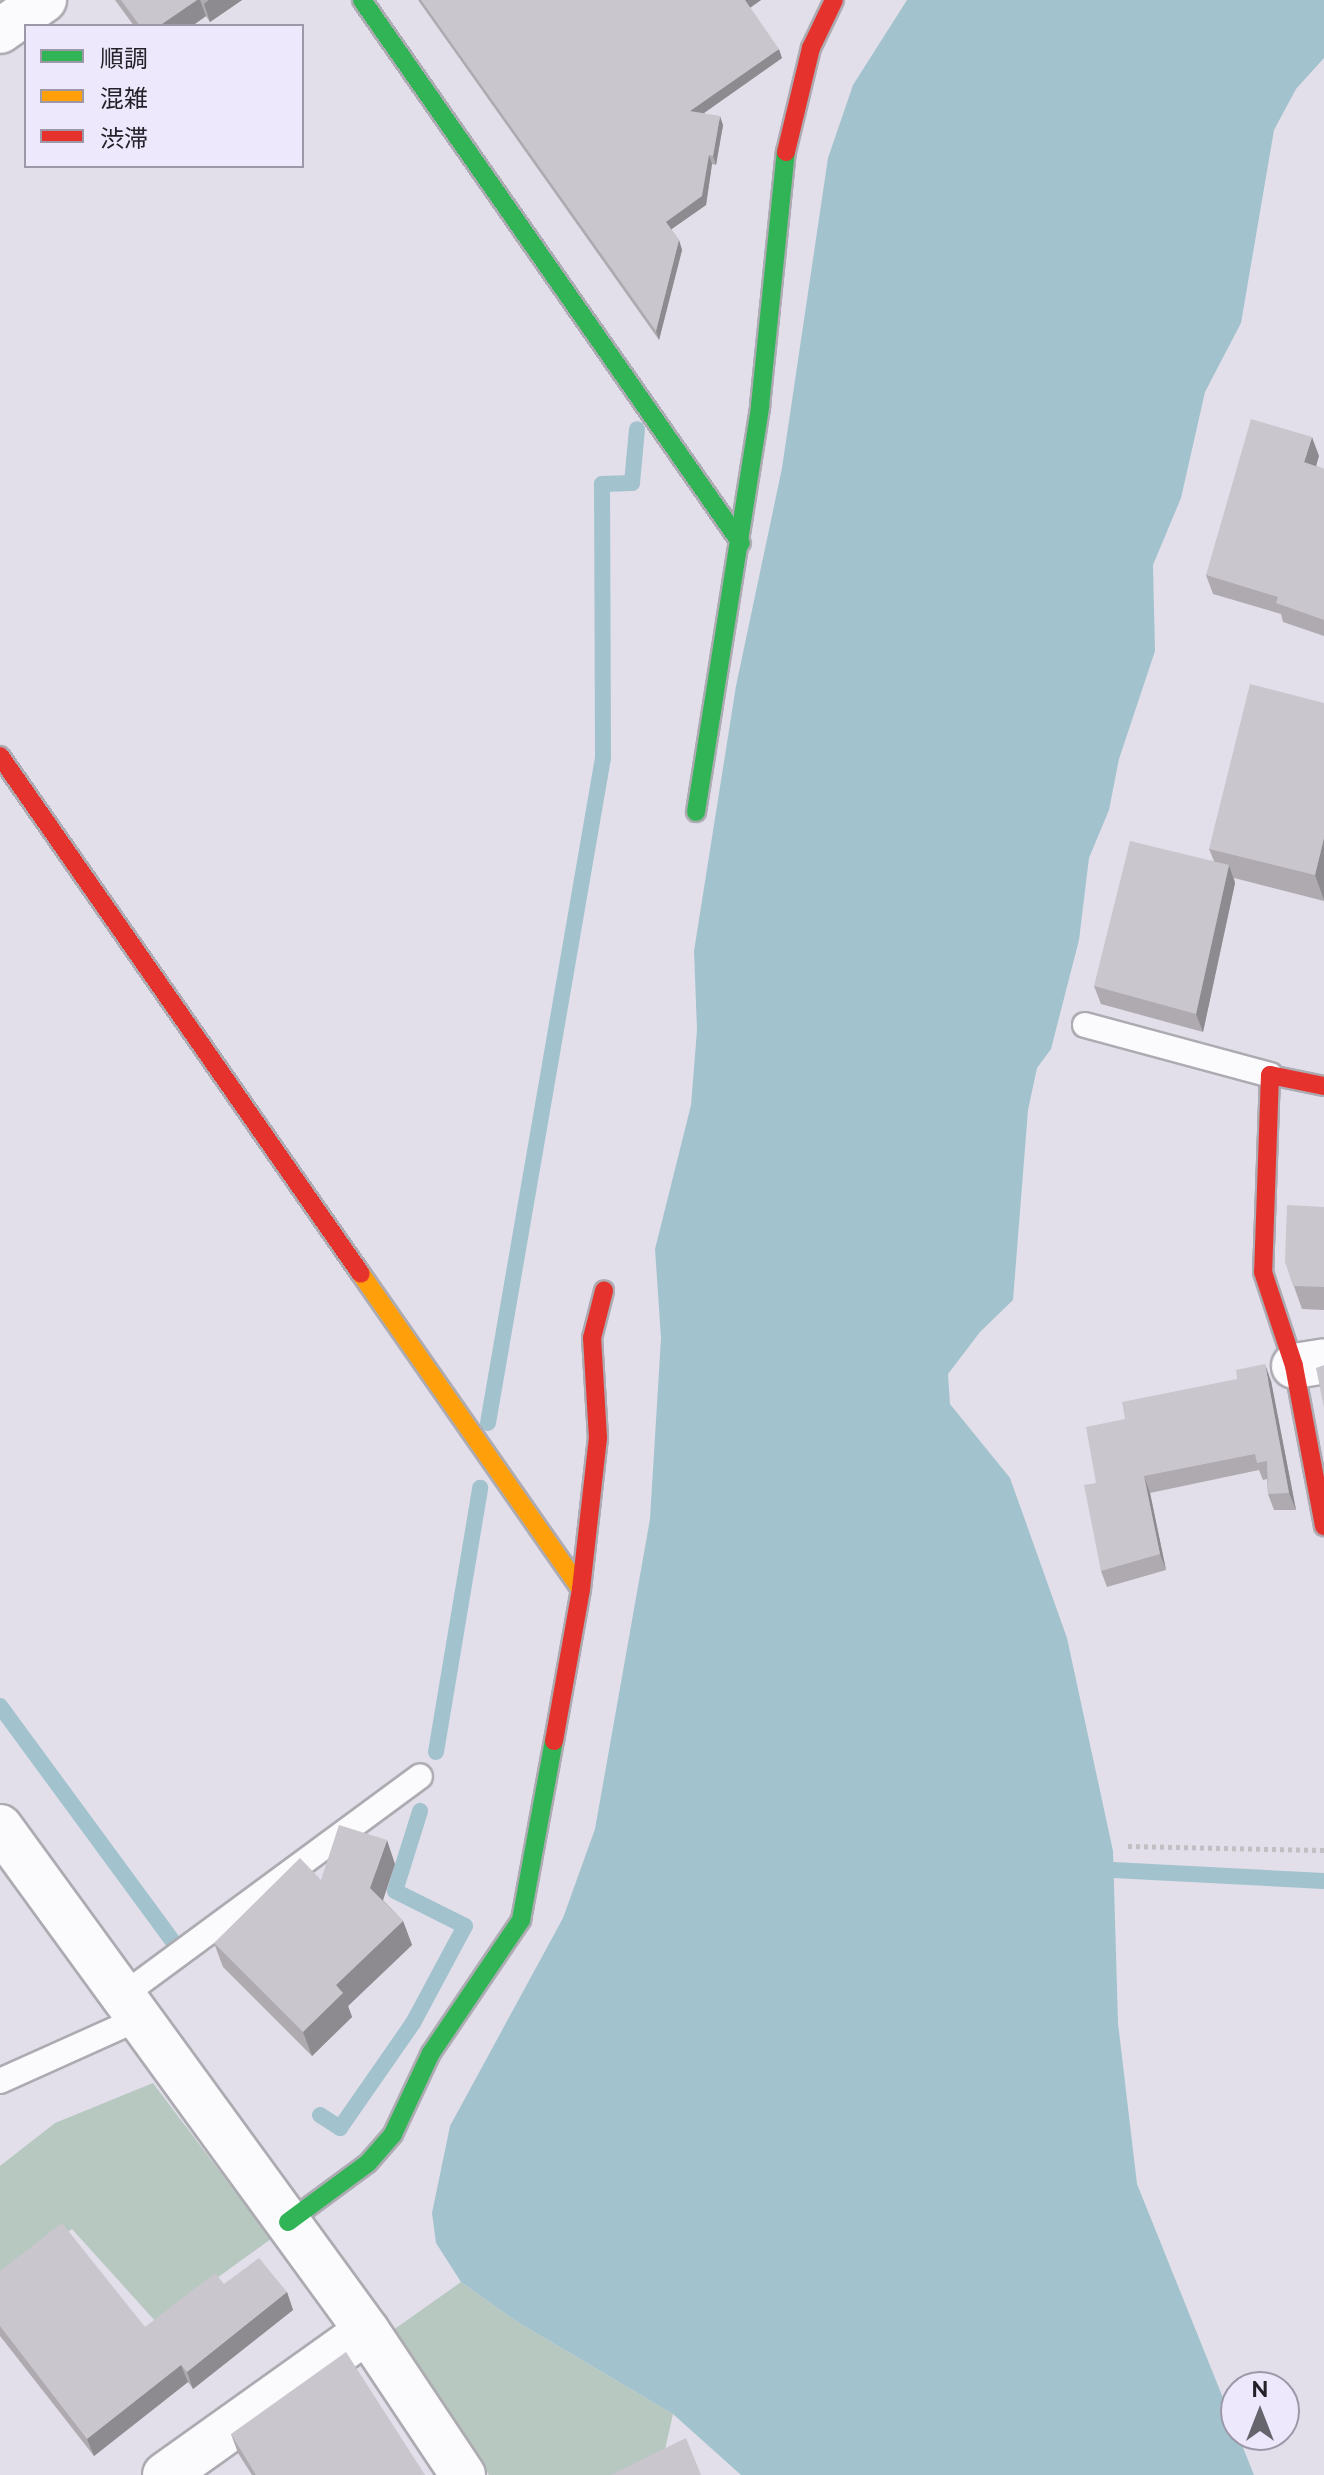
<!DOCTYPE html>
<html>
<head>
<meta charset="utf-8">
<style>
	body { margin:0 }
	#map { position:relative; width:1324px; height:2475px; overflow:hidden; background:#e2dfea; font-family:Raleway,"Noto Sans JP",sans-serif }
	div>[style] { position:absolute }
	.forest>* { inset:0; background:#b7c8c0 }
	.water>* { inset:0; background:#a2c3cd }
	.stream>* { height:16px; margin:-8px; padding:0 8px; transform-origin:8px; border-radius:8px; background:#a2c3cd }
	.path>* { height:5px; margin-top:-2.5px; transform-origin:0; background:repeating-linear-gradient(90deg,#c1bfc3 0 4px,transparent 0 8px) }
	.roads { filter:drop-shadow(2px 0 #adabb2) drop-shadow(-2px 0 #adabb2) drop-shadow(0 2px #adabb2) drop-shadow(0 -2px #adabb2) }
	.lane>* { height:24px; margin:-12px; padding:0 12px; transform-origin:12px; border-radius:12px; background:#fbfafc }
	.street>* { height:44px; margin:-22px; padding:0 22px; transform-origin:22px; border-radius:22px; background:#fbfafc }
	.fast>* { height:18px; margin:-9px; padding:0 9px; transform-origin:9px; border-radius:9px; background:#30b455 }
	.slow>* { height:18px; margin:-9px; padding:0 9px; transform-origin:9px; border-radius:9px; background:#ff9f0a }
	.jam>* { height:18px; margin:-9px; padding:0 9px; transform-origin:9px; border-radius:9px; background:#e5322d }
	.wall>* { inset:0; background:#aeaab0 }
	.shaded-wall>* { inset:0; background:#8d8b90 }
	.building>* { inset:0; background:#cac6cd }
	span { translate:-50% -50%; white-space:nowrap; text-align:center; line-height:1.15; -webkit-text-stroke:8px #eee8fc; paint-order:stroke }
	.legend { position:absolute; left:24px; top:24px; width:280px; height:144px; box-sizing:border-box; background:#eee8fc; border:2px solid #9d98a7; margin:0; padding:10px 14px; list-style:none; font-size:24px; color:#242128 }
	.legend li { display:flex; align-items:center; gap:16px; height:40px }
	.legend b { width:40px; border:2px solid #9d98a7 }
	.north { position:absolute; left:1220px; top:2371px; width:80px; height:80px; box-sizing:border-box; background:#eee8fc; border:2px solid #9d98a7; border-radius:50%; rotate:0deg; font-size:22px; font-weight:700; line-height:32px; text-align:center; color:#242128 }
	.north::after { content:''; display:block; margin:auto; width:28px; height:36px; background:#66646c; clip-path:polygon(50% 0,100% 100%,50% 72%,0 100%) }
</style>
</head>
<body>
<div id="map">
	<div class="forest">
		<i style="clip-path:polygon(153px 2083px,271px 2239px,156px 2322px,72px 2229px,0 2281px,0 2166px,55px 2123px)"></i>
		<i style="clip-path:polygon(461px 2282px,516px 2321px,673px 2414px,664px 2454px,629px 2475px,489px 2475px,389px 2333px)"></i>
	</div>
	<div class="water">
		<i style="clip-path:polygon(907px 0,1324px 0,1324px 58px,1296px 89px,1274px 130px,1241px 323px,1205px 392px,1181px 498px,1153px 565px,1155px 651px,1119px 759px,1109px 810px,1089px 858px,1079px 940px,1051px 1049px,1037px 1068px,1028px 1110px,1013px 1300px,980px 1332px,948px 1374px,950px 1404px,1010px 1478px,1067px 1638px,1113px 1851px,1118px 2023px,1137px 2184px,1254px 2475px,741px 2475px,673px 2414px,516px 2321px,461px 2282px,436px 2243px,432px 2213px,450px 2126px,563px 1918px,595px 1829px,650px 1519px,661px 1338px,655px 1249px,691px 1105px,697px 1030px,694px 951px,736px 686px,782px 468px,828px 158px,853px 85px)"></i>
	</div>
	<div class="stream">
		<i style="left:488px;top:1423px;width:675px;rotate:-80.19deg"></i>
		<i style="left:603px;top:758px;width:274px;rotate:-90.2deg"></i>
		<i style="left:602px;top:484px;width:30px;rotate:-2deg"></i>
		<i style="left:632px;top:483px;width:54px;rotate:-84.7deg"></i>
		<i style="left:0;top:1706px;width:290px;rotate:53.7deg"></i>
		<i style="left:436px;top:1752px;width:268px;rotate:-80.5deg"></i>
		<i style="left:1094px;top:1869px;width:230px;rotate:3deg"></i>
		<i style="left:320px;top:2115px;width:24px;rotate:33deg"></i>
		<i style="left:340px;top:2128px;width:128px;rotate:-55.2deg"></i>
		<i style="left:413px;top:2023px;width:110px;rotate:-61.8deg"></i>
		<i style="left:465px;top:1926px;width:78px;rotate:-153.4deg"></i>
		<i style="left:395px;top:1891px;width:84px;rotate:-72.6deg"></i>
	</div>
	<div class="path">
		<i style="left:1128px;top:1846px;width:196px;rotate:1.2deg"></i>
	</div>
	<div class="roads">
		<div class="lane">
			<i style="left:1085px;top:1025px;width:192px;rotate:15.1deg"></i>
			<i style="left:122px;top:1996px;width:370px;rotate:-36.4deg"></i>
			<i style="left:0;top:2081px;width:154px;rotate:-24.2deg"></i>
		</div>
		<div class="street">
			<i style="left:0;top:31px;width:54px;rotate:-35.2deg"></i>
			<i style="left:1294px;top:1366px;width:30px;rotate:-9deg"></i>
			<i style="left:0;top:1827px;width:623px;rotate:53.94deg"></i>
			<i style="left:367px;top:2331px;width:173px;rotate:56.3deg"></i>
			<i style="left:165px;top:2475px;width:248px;rotate:-35.5deg"></i>
		</div>
		<div class="fast">
			<i style="left:362px;top:0;width:662px;rotate:55.09deg"></i>
			<i style="left:696px;top:812px;width:411px;rotate:-81deg"></i>
			<i style="left:760px;top:406px;width:255px;rotate:-84.2deg"></i>
			<i style="left:288px;top:2222px;width:99px;rotate:-36.4deg"></i>
			<i style="left:368px;top:2163px;width:38px;rotate:-49deg"></i>
			<i style="left:393px;top:2134px;width:89px;rotate:-64.9deg"></i>
			<i style="left:431px;top:2053px;width:161px;rotate:-55.9deg"></i>
			<i style="left:521px;top:1920px;width:182px;rotate:-79.6deg"></i>
		</div>
		<div class="slow">
			<i style="left:361px;top:1274px;width:384px;rotate:55.1deg"></i>
		</div>
		<div class="jam">
			<i style="left:786px;top:152px;width:107px;rotate:-76.5deg"></i>
			<i style="left:811px;top:48px;width:53px;rotate:-64.4deg"></i>
			<i style="left:0;top:756px;width:631px;rotate:55.13deg"></i>
			<i style="left:1324px;top:1086px;width:55px;rotate:-168.5deg"></i>
			<i style="left:1270px;top:1075px;width:197px;rotate:92deg"></i>
			<i style="left:1263px;top:1272px;width:99px;rotate:71.7deg"></i>
			<i style="left:1294px;top:1366px;width:163px;rotate:79.4deg"></i>
			<i style="left:554px;top:1741px;width:154px;rotate:-79.9deg"></i>
			<i style="left:581px;top:1589px;width:152px;rotate:-83.6deg"></i>
			<i style="left:598px;top:1438px;width:100px;rotate:-93.4deg"></i>
			<i style="left:592px;top:1338px;width:49px;rotate:-75.7deg"></i>
		</div>
	</div>
	<div class="wall">
		<i style="clip-path:polygon(115px 0,242px 0,210px 22px,206px 16px,192px 26px,134px 26px)"></i>
		<i style="clip-path:polygon(418px 0,761px 0,750px 8px,782px 58px,704px 113px,723px 125px,716px 165px,712px 164px,706px 205px,671px 229px,679px 240px,682px 250px,659px 340px)"></i>
		<i style="clip-path:polygon(1319px 456px,1316px 466px,1324px 469px,1324px 636px,1283px 622px,1281px 614px,1213px 594px,1206px 575px)"></i>
		<i style="clip-path:polygon(1324px 703px,1324px 901px,1234px 878px,1235px 883px,1203px 1032px,1101px 1004px,1094px 986px,1214px 861px,1209px 849px)"></i>
		<i style="clip-path:polygon(1324px 1207px,1324px 1310px,1302px 1309px,1285px 1261px)"></i>
		<i style="clip-path:polygon(1271px 1381px,1296px 1510px,1274px 1510px,1268px 1494px,1267px 1479px,1263px 1480px,1259px 1470px,1150px 1493px,1166px 1570px,1107px 1587px,1101px 1571px,1096px 1483px,1125px 1419px)"></i>
		<i style="clip-path:polygon(395px 1864px,383px 1900px,403px 1921px,412px 1945px,348px 2006px,352px 2017px,312px 2056px,223px 1967px,214px 1943px)"></i>
		<i style="clip-path:polygon(0 2271px,145px 2327px,224px 2284px,287px 2292px,293px 2310px,193px 2389px,188px 2382px,94px 2456px,0 2336px)"></i>
		<i style="clip-path:polygon(231px 2434px,425px 2475px,252px 2475px,238px 2453px)"></i>
	</div>
	<div class="shaded-wall">
		<i style="clip-path:polygon(197px 0,200px 0,206px 16px,192px 26px,159px 26px)"></i>
		<i style="clip-path:polygon(209px 0,242px 0,210px 22px,204px 4px)"></i>
		<i style="clip-path:polygon(745px 0,761px 0,748px 9px)"></i>
		<i style="clip-path:polygon(779px 49px,782px 58px,694px 120px,690px 111px)"></i>
		<i style="clip-path:polygon(720px 116px,723px 125px,716px 165px,713px 156px)"></i>
		<i style="clip-path:polygon(709px 155px,712px 164px,706px 205px,669px 231px,666px 222px)"></i>
		<i style="clip-path:polygon(679px 240px,682px 250px,659px 340px,656px 331px)"></i>
		<i style="clip-path:polygon(1312px 437px,1319px 456px,1311px 482px,1304px 462px)"></i>
		<i style="clip-path:polygon(1324px 838px,1324px 900px,1315px 875px)"></i>
		<i style="clip-path:polygon(1229px 865px,1235px 883px,1203px 1032px,1196px 1014px)"></i>
		<i style="clip-path:polygon(1265px 1364px,1271px 1381px,1296px 1510px,1289px 1493px)"></i>
		<i style="clip-path:polygon(1144px 1476px,1150px 1493px,1166px 1570px,1160px 1554px)"></i>
		<i style="clip-path:polygon(387px 1840px,395px 1864px,379px 1912px,370px 1888px)"></i>
		<i style="clip-path:polygon(403px 1921px,412px 1945px,348px 2006px,352px 2017px,312px 2056px,303px 2032px,336px 1985px)"></i>
		<i style="clip-path:polygon(287px 2292px,293px 2310px,193px 2389px,187px 2372px)"></i>
		<i style="clip-path:polygon(181px 2365px,188px 2382px,94px 2456px,87px 2439px)"></i>
	</div>
	<div class="building">
		<i style="clip-path:polygon(121px 0,197px 0,159px 26px,140px 26px)"></i>
		<i style="clip-path:polygon(421px 0,745px 0,779px 49px,690px 111px,720px 116px,713px 156px,709px 155px,702px 196px,666px 222px,679px 240px,656px 331px)"></i>
		<i style="clip-path:polygon(1251px 419px,1312px 437px,1304px 462px,1324px 469px,1324px 620px,1276px 603px,1278px 597px,1206px 575px)"></i>
		<i style="clip-path:polygon(1250px 684px,1324px 703px,1324px 838px,1315px 875px,1209px 849px)"></i>
		<i style="clip-path:polygon(1130px 841px,1229px 865px,1196px 1014px,1094px 986px)"></i>
		<i style="clip-path:polygon(1287px 1205px,1324px 1207px,1324px 1287px,1293px 1286px,1285px 1261px)"></i>
		<i style="clip-path:polygon(1265px 1364px,1289px 1493px,1268px 1494px,1267px 1461px,1257px 1463px,1255px 1454px,1144px 1476px,1160px 1554px,1101px 1571px,1084px 1485px,1096px 1483px,1086px 1427px,1125px 1419px,1122px 1402px,1237px 1379px,1236px 1370px)"></i>
		<i style="clip-path:polygon(1324px 1365px,1324px 1408px,1316px 1368px)"></i>
		<i style="clip-path:polygon(339px 1825px,387px 1840px,370px 1888px,403px 1921px,336px 1985px,343px 1993px,303px 2032px,214px 1943px,300px 1858px,321px 1880px)"></i>
		<i style="clip-path:polygon(62px 2223px,145px 2327px,215px 2273px,224px 2284px,259px 2258px,287px 2292px,187px 2372px,181px 2365px,87px 2439px,0 2326px,0 2271px)"></i>
		<i style="clip-path:polygon(346px 2352px,425px 2475px,256px 2475px,231px 2434px)"></i>
		<i style="clip-path:polygon(686px 2438px,701px 2475px,611px 2475px)"></i>
	</div>
	<ul class="legend">
	<li><b style="height:10px;background:#30b455"></b>順調</li>
	<li><b style="height:10px;background:#ff9f0a"></b>混雑</li>
	<li><b style="height:10px;background:#e5322d"></b>渋滞</li>
	</ul>
	<div class="north">N</div>
</div>
</body>
</html>
